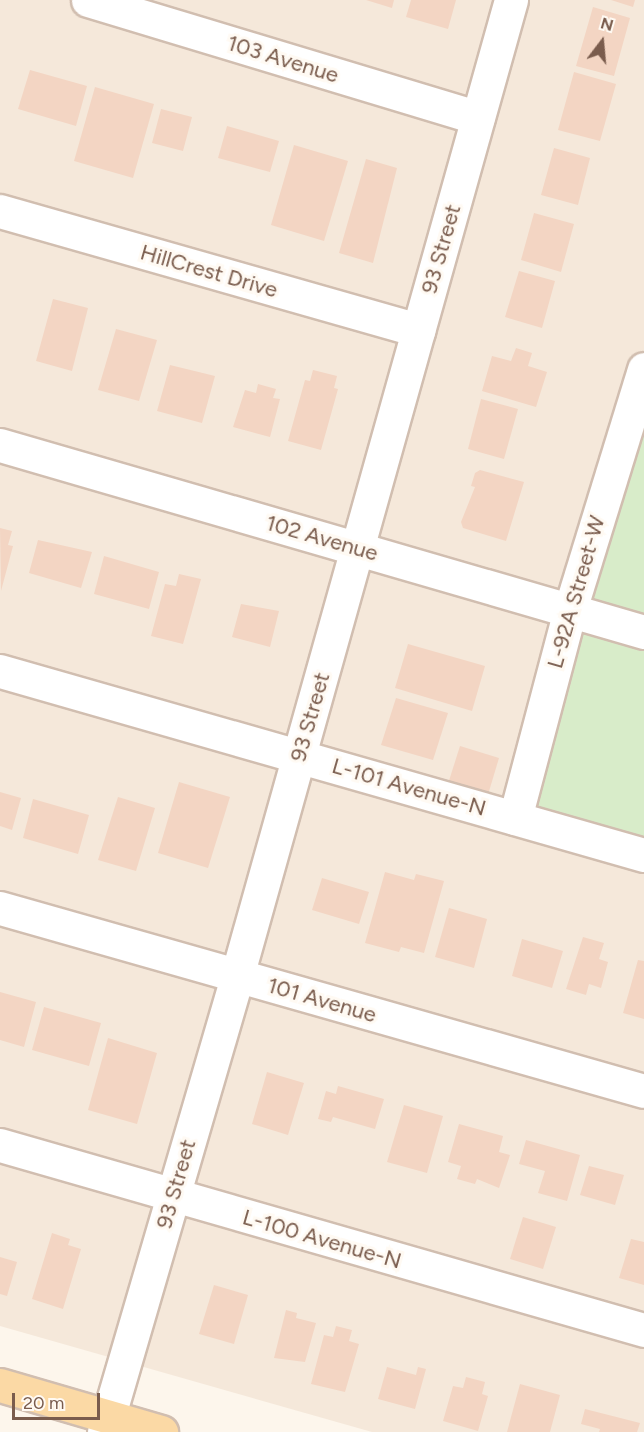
<!DOCTYPE html>
<html>
<head>
<meta charset="utf-8">
<style>
	body { margin:0 }
	#map { position:relative; width:644px; height:1432px; overflow:hidden; background:#fdf6ec; font-family:Figtree,sans-serif }
	div>[style] { position:absolute }
	.residential>* { inset:0; background:#f5e8da }
	.green>* { inset:0; background:#d8ecc9 }
	.building>* { inset:0; background:#f3d5c3 }
	.roads { filter:drop-shadow(2px 0 #d1beb0) drop-shadow(-2px 0 #d1beb0) drop-shadow(0 2px #d1beb0) drop-shadow(0 -2px #d1beb0) }
	.minor>* { height:33px; margin:-16.5px; padding:0 16.5px; transform-origin:16.5px; border-radius:16.5px; background:#fff }
	.major>* { height:33px; margin:-16.5px; padding:0 16.5px; transform-origin:16.5px; border-radius:16.5px; background:#fbd9a5 }
	span { translate:-50% -50%; white-space:nowrap; text-align:center; line-height:1.15; -webkit-text-stroke:6px #fffaf3; paint-order:stroke }
	.street-label { font-size:22px; color:#7a5c4d }
	.north { position:absolute; left:572px; top:12px; width:60px; height:60px; -webkit-text-stroke:4px #fffaf3; paint-order:stroke; rotate:16deg; font-size:16px; font-weight:700; line-height:24px; text-align:center; color:#7a5c4d }
	.north::after { content:''; display:block; margin:auto; width:21px; height:27px; background:#7a5c4d; clip-path:polygon(50% 0,100% 100%,50% 72%,0 100%) }
	.scale { position:absolute; left:12px; top:1393px; width:88px; height:27px; box-sizing:border-box; border:3px solid #7a5c4d; border-top:0; padding-left:8px; font-size:18px; line-height:21px; white-space:nowrap; color:#7a5c4d; -webkit-text-stroke:4px #fffaf3; paint-order:stroke }
</style>
</head>
<body>
<div id="map">
	<div class="residential">
		<i style="clip-path:polygon(0 0,644px 0,644px 1432px,372px 1432px,0 1326px)"></i>
	</div>
	<div class="green">
		<i style="clip-path:polygon(644px 388px,644px 841px,532px 810px)"></i>
	</div>
	<div class="building">
		<i style="clip-path:polygon(366px 0,394px 0,392px 8px)"></i>
		<i style="clip-path:polygon(411px 0,456px 0,448px 29px,406px 17px)"></i>
		<i style="clip-path:polygon(611px 0,635px 0,633px 7px)"></i>
		<i style="clip-path:polygon(593px 7px,630px 18px,614px 76px,576px 66px)"></i>
		<i style="clip-path:polygon(30px 70px,87px 86px,76px 126px,18px 109px)"></i>
		<i style="clip-path:polygon(574px 72px,616px 84px,600px 141px,558px 130px)"></i>
		<i style="clip-path:polygon(95px 87px,154px 104px,133px 178px,74px 161px)"></i>
		<i style="clip-path:polygon(161px 109px,192px 117px,183px 151px,152px 143px)"></i>
		<i style="clip-path:polygon(227px 126px,279px 141px,270px 172px,218px 158px)"></i>
		<i style="clip-path:polygon(294px 145px,348px 161px,324px 241px,271px 225px)"></i>
		<i style="clip-path:polygon(554px 148px,590px 158px,578px 205px,541px 195px)"></i>
		<i style="clip-path:polygon(366px 159px,397px 168px,373px 263px,339px 253px)"></i>
		<i style="clip-path:polygon(534px 213px,574px 224px,561px 272px,521px 260px)"></i>
		<i style="clip-path:polygon(519px 271px,555px 281px,542px 328px,505px 317px)"></i>
		<i style="clip-path:polygon(53px 299px,88px 308px,72px 371px,36px 361px)"></i>
		<i style="clip-path:polygon(116px 329px,157px 340px,139px 401px,98px 390px)"></i>
		<i style="clip-path:polygon(516px 348px,532px 353px,528px 366px,547px 372px,536px 407px,482px 391px,492px 356px,511px 361px)"></i>
		<i style="clip-path:polygon(170px 365px,215px 376px,202px 423px,157px 411px)"></i>
		<i style="clip-path:polygon(313px 370px,337px 376px,334px 388px,338px 389px,321px 450px,288px 441px,305px 380px,310px 381px)"></i>
		<i style="clip-path:polygon(258px 384px,276px 389px,273px 398px,280px 399px,270px 437px,233px 427px,245px 390px,256px 393px)"></i>
		<i style="clip-path:polygon(481px 399px,518px 409px,504px 459px,468px 449px)"></i>
		<i style="clip-path:polygon(480px 470px,524px 482px,506px 541px,463px 528px,461px 522px,475px 487px,471px 486px,475px 473px)"></i>
		<i style="clip-path:polygon(0 528px,12px 531px,8px 545px,13px 546px,1px 591px)"></i>
		<i style="clip-path:polygon(38px 540px,92px 552px,81px 588px,29px 573px)"></i>
		<i style="clip-path:polygon(104px 556px,159px 572px,149px 609px,94px 594px)"></i>
		<i style="clip-path:polygon(179px 574px,201px 579px,183px 644px,151px 636px,165px 584px,176px 586px)"></i>
		<i style="clip-path:polygon(241px 604px,279px 611px,270px 647px,232px 637px)"></i>
		<i style="clip-path:polygon(408px 644px,485px 666px,472px 711px,395px 688px)"></i>
		<i style="clip-path:polygon(396px 698px,448px 713px,433px 760px,381px 745px)"></i>
		<i style="clip-path:polygon(460px 746px,499px 758px,487px 798px,447px 787px)"></i>
		<i style="clip-path:polygon(179px 782px,230px 797px,208px 868px,158px 853px)"></i>
		<i style="clip-path:polygon(0 792px,21px 798px,12px 830px,0 826px)"></i>
		<i style="clip-path:polygon(118px 797px,155px 808px,136px 871px,98px 860px)"></i>
		<i style="clip-path:polygon(33px 799px,89px 815px,78px 854px,23px 838px)"></i>
		<i style="clip-path:polygon(385px 872px,414px 880px,416px 874px,444px 881px,424px 953px,401px 947px,399px 952px,365px 943px)"></i>
		<i style="clip-path:polygon(322px 878px,369px 892px,359px 924px,312px 910px)"></i>
		<i style="clip-path:polygon(449px 908px,487px 919px,474px 968px,435px 957px)"></i>
		<i style="clip-path:polygon(583px 937px,604px 943px,599px 959px,608px 962px,601px 988px,589px 984px,586px 995px,566px 989px)"></i>
		<i style="clip-path:polygon(522px 939px,563px 951px,552px 988px,512px 976px)"></i>
		<i style="clip-path:polygon(638px 960px,644px 961px,644px 1019px,623px 1013px)"></i>
		<i style="clip-path:polygon(0 992px,36px 1002px,24px 1047px,0 1040px)"></i>
		<i style="clip-path:polygon(44px 1007px,101px 1023px,89px 1066px,32px 1050px)"></i>
		<i style="clip-path:polygon(108px 1038px,157px 1053px,137px 1124px,88px 1110px)"></i>
		<i style="clip-path:polygon(267px 1072px,304px 1083px,288px 1135px,252px 1124px)"></i>
		<i style="clip-path:polygon(338px 1086px,384px 1099px,375px 1129px,333px 1117px,331px 1122px,318px 1119px,326px 1091px,336px 1094px)"></i>
		<i style="clip-path:polygon(404px 1105px,443px 1116px,427px 1173px,387px 1162px)"></i>
		<i style="clip-path:polygon(459px 1124px,503px 1136px,499px 1152px,510px 1155px,499px 1188px,477px 1179px,475px 1184px,457px 1179px,461px 1166px,448px 1162px)"></i>
		<i style="clip-path:polygon(526px 1140px,580px 1155px,567px 1201px,538px 1193px,545px 1171px,519px 1164px)"></i>
		<i style="clip-path:polygon(589px 1166px,624px 1175px,615px 1205px,580px 1195px)"></i>
		<i style="clip-path:polygon(523px 1217px,556px 1227px,543px 1269px,510px 1259px)"></i>
		<i style="clip-path:polygon(52px 1233px,70px 1239px,68px 1245px,81px 1249px,63px 1309px,32px 1299px)"></i>
		<i style="clip-path:polygon(631px 1239px,644px 1242px,644px 1285px,619px 1278px)"></i>
		<i style="clip-path:polygon(0 1257px,17px 1262px,7px 1296px,0 1294px)"></i>
		<i style="clip-path:polygon(214px 1285px,248px 1295px,234px 1344px,199px 1334px)"></i>
		<i style="clip-path:polygon(286px 1310px,297px 1313px,296px 1318px,316px 1323px,305px 1362px,274px 1358px)"></i>
		<i style="clip-path:polygon(336px 1326px,352px 1330px,349px 1341px,359px 1344px,345px 1392px,311px 1384px,324px 1335px,333px 1337px)"></i>
		<i style="clip-path:polygon(387px 1367px,416px 1375px,418px 1367px,426px 1369px,415px 1409px,378px 1399px)"></i>
		<i style="clip-path:polygon(466px 1377px,485px 1382px,482px 1394px,488px 1396px,478px 1431px,443px 1421px,453px 1386px,463px 1388px)"></i>
		<i style="clip-path:polygon(520px 1384px,560px 1395px,550px 1432px,507px 1432px)"></i>
		<i style="clip-path:polygon(585px 1409px,640px 1423px,637px 1432px,599px 1432px,600px 1429px,581px 1424px)"></i>
	</div>
	<div class="roads">
		<div class="minor">
			<i style="left:88px;top:0;width:407px;rotate:16.8deg"></i>
			<i style="left:0;top:211px;width:435px;rotate:15.9deg"></i>
			<i style="left:0;top:445px;width:671px;rotate:16.19deg"></i>
			<i style="left:0;top:671px;width:670px;rotate:15.95deg"></i>
			<i style="left:515px;top:818px;width:215px;rotate:-75.2deg"></i>
			<i style="left:570px;top:610px;width:252px;rotate:-72.9deg"></i>
			<i style="left:0;top:908px;width:669px;rotate:15.86deg"></i>
			<i style="left:0;top:1145px;width:670px;rotate:16.03deg"></i>
			<i style="left:104px;top:1432px;width:475px;rotate:-73.7deg"></i>
			<i style="left:237px;top:976px;width:1014px;rotate:-74.32deg"></i>
		</div>
		<div class="major">
			<i style="left:0;top:1385px;width:168px;rotate:16.3deg"></i>
		</div>
	</div>
	<div class="street-label">
		<span style="left:283px;top:59px;rotate:17deg">103 Avenue</span>
		<span style="left:441px;top:249px;rotate:-74deg">93 Street</span>
		<span style="left:209px;top:271px;rotate:16deg">HillCrest Drive</span>
		<span style="left:322px;top:538px;rotate:16deg">102 Avenue</span>
		<span style="left:576px;top:592px;rotate:-74deg">L-92A Street-W</span>
		<span style="left:310px;top:717px;rotate:-74deg">93 Street</span>
		<span style="left:409px;top:787px;rotate:16deg">L-101 Avenue-N</span>
		<span style="left:322px;top:1000px;rotate:16deg">101 Avenue</span>
		<span style="left:176px;top:1184px;rotate:-74deg">93 Street</span>
		<span style="left:322px;top:1239px;rotate:16deg">L-100 Avenue-N</span>
	</div>
	<div class="north">N</div>
	<div class="scale">20 m</div>
</div>
</body>
</html>
